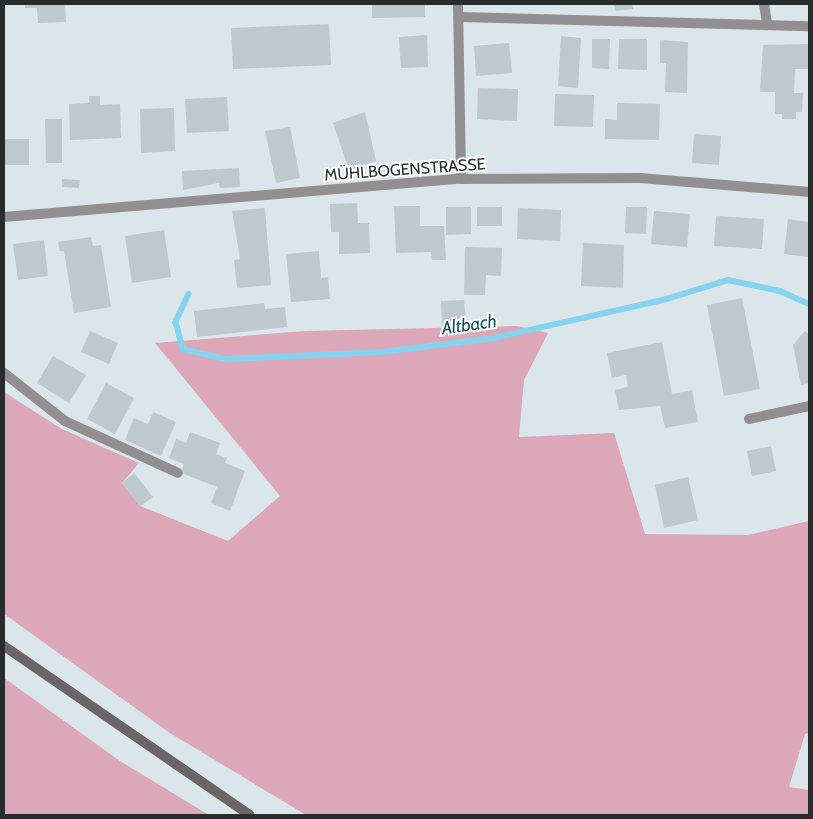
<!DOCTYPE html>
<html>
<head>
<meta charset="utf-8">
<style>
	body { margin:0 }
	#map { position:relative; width:813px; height:819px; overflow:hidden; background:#dae6ea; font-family:Cabin,sans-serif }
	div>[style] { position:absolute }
	.green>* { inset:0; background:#dca7b8 }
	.stream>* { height:5.5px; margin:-2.75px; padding:0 2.75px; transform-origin:2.75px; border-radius:2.75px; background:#86d3ed }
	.building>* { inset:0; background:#bdc9cd }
	.street>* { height:10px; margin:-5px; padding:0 5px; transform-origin:5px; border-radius:5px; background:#938e8f }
	.secondary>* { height:10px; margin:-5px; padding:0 5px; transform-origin:5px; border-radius:5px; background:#6c6567 }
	span { translate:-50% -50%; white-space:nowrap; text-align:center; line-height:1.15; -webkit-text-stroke:4px #fff; paint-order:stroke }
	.street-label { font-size:16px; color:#272c2d }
	.water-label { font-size:18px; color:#094e5f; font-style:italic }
	.frame { position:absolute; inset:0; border:5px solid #272c2d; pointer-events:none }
</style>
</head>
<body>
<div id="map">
	<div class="green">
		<i style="clip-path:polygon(517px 326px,548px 333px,524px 380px,519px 437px,614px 433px,645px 534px,748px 535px,809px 521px,809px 733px,805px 734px,789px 787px,809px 790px,809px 815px,306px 815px,170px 733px,4px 614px,4px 392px,62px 429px,139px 463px,122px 483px,140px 506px,228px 541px,280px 496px,155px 343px,305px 331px)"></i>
		<i style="clip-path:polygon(4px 678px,120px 761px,209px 815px,4px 815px)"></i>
	</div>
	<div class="stream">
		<i style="left:189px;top:294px;width:31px;rotate:115deg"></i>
		<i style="left:176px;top:322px;width:28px;rotate:75deg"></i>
		<i style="left:183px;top:349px;width:44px;rotate:13.1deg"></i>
		<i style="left:226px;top:359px;width:156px;rotate:-2.6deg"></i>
		<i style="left:382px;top:352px;width:113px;rotate:-7.1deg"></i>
		<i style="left:494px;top:338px;width:177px;rotate:-12.7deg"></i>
		<i style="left:667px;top:299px;width:64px;rotate:-17.3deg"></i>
		<i style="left:728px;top:280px;width:53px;rotate:11.9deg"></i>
		<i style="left:780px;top:291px;width:32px;rotate:24deg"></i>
	</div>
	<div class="building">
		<i style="clip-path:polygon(25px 4px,65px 4px,66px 22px,38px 23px,37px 8px,25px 8px)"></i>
		<i style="clip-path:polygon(372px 4px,425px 4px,425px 17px,372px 18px)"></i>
		<i style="clip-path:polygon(614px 4px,632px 4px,633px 9px,615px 11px)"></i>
		<i style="clip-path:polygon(329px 24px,331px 65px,233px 69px,231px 28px)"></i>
		<i style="clip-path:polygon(427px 35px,428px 67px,401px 68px,399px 37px)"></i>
		<i style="clip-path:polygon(561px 36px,581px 38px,578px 88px,558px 86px)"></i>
		<i style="clip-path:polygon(592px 39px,610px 39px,609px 69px,592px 68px)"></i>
		<i style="clip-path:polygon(619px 39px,647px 39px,647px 70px,618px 69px)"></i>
		<i style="clip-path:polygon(660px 40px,688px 42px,687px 93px,665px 92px,666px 63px,660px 63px)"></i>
		<i style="clip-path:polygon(509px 43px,512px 73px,476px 76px,474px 46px)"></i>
		<i style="clip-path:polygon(809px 44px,809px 69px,795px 69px,794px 93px,803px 93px,802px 112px,796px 112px,796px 119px,782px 119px,782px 114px,775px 114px,775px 92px,760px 92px,763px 45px)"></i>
		<i style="clip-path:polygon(478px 88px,518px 89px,517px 121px,477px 119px)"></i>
		<i style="clip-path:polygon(555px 94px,594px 95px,593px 127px,554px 126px)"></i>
		<i style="clip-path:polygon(89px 96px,100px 96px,100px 105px,120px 104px,121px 138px,70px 140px,69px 104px,89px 103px)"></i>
		<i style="clip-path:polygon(227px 97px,229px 131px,187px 133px,185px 99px)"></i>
		<i style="clip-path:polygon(617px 103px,660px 104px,659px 140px,605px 139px,605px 119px,617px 120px)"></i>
		<i style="clip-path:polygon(174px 108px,175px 151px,141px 153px,140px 109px)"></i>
		<i style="clip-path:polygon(365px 112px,376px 161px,349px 170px,333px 123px)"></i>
		<i style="clip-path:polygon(45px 119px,62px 119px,62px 163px,46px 163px)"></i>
		<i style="clip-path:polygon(290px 127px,300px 178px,276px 183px,265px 131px)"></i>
		<i style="clip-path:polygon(694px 134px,721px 136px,719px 165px,692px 163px)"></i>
		<i style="clip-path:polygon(4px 139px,29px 139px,29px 165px,4px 165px)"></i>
		<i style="clip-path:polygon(239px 168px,240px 187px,220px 188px,219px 183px,183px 190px,182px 171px)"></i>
		<i style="clip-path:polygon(62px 179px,80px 180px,79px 188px,62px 187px)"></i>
		<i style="clip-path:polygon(357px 203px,358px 223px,369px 223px,370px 253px,339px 254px,339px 232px,331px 232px,330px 204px)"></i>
		<i style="clip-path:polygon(394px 206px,420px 206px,420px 226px,444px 226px,446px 260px,432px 260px,431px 252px,396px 253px)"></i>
		<i style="clip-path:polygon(446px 207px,471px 207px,471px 234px,446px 235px)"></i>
		<i style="clip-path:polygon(477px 207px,502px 207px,502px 226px,477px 226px)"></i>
		<i style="clip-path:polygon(626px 207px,647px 207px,646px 234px,625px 233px)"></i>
		<i style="clip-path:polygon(265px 208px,271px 285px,237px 288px,234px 260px,240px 259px,232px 211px)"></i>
		<i style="clip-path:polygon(518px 208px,561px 210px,560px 241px,517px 239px)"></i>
		<i style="clip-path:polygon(654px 211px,690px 214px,687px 247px,651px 244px)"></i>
		<i style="clip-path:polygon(716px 216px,764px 219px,762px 249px,714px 246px)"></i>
		<i style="clip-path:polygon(788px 219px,809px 222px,809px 257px,784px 254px)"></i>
		<i style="clip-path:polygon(164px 230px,171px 277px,132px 283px,125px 236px)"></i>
		<i style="clip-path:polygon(91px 237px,93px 246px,101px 245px,111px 307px,74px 313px,64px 251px,60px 251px,58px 242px)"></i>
		<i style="clip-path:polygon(44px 240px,48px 276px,18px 280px,13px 244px)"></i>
		<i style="clip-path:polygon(583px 243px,624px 245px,623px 288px,581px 286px)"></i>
		<i style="clip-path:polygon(465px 247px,502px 248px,501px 276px,486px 275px,485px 295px,464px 295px)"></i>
		<i style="clip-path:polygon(319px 251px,321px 278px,328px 277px,330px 299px,291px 302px,286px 254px)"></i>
		<i style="clip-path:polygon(742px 298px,760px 389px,724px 396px,707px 305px)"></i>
		<i style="clip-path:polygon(464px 300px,466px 325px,442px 327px,441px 301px)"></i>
		<i style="clip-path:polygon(264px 303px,265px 309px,285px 307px,287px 327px,197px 337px,194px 311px)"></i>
		<i style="clip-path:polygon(90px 331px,118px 343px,109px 364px,81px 352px)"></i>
		<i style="clip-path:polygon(805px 331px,809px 334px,809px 383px,801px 385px,793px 345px)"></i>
		<i style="clip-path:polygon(662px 342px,672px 394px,692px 390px,698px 422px,665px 428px,660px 406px,619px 410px,615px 390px,628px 387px,626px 375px,612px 378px,607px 353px)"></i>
		<i style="clip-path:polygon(53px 356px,86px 375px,69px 403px,37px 383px)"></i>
		<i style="clip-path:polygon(106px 383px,134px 398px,115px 434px,87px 419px)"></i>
		<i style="clip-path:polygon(153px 412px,176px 422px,161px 456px,125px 440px,134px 418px,148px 424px)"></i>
		<i style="clip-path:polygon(190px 432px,220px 443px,216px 454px,227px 458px,225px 463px,245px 471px,230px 511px,211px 503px,217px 487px,181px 473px,184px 464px,169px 458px,176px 439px,186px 443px)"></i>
		<i style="clip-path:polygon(771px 446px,776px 471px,752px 476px,747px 451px)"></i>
		<i style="clip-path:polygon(134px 473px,153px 497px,140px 506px,122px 483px)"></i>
		<i style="clip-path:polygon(688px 477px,698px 520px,664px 528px,655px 485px)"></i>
	</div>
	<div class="street">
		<i style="left:458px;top:4px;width:175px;rotate:89deg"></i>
		<i style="left:764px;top:4px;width:20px;rotate:81deg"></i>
		<i style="left:459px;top:17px;width:350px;rotate:1.5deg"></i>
		<i style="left:4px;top:217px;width:459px;rotate:-4.8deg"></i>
		<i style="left:461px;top:179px;width:179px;rotate:-0.3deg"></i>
		<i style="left:640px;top:178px;width:170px;rotate:4.7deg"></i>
		<i style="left:4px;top:373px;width:78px;rotate:38.2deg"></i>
		<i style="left:65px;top:421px;width:124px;rotate:24.7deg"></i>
		<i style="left:749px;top:419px;width:61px;rotate:-12.2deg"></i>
	</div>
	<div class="secondary">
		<i style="left:4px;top:646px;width:298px;rotate:34.5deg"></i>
	</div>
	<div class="street-label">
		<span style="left:405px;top:170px;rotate:-4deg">MÜHLBOGENSTRASSE</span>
	</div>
	<div class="water-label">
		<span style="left:469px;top:325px;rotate:-8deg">Altbach</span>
	</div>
	<div class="frame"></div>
</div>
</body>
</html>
